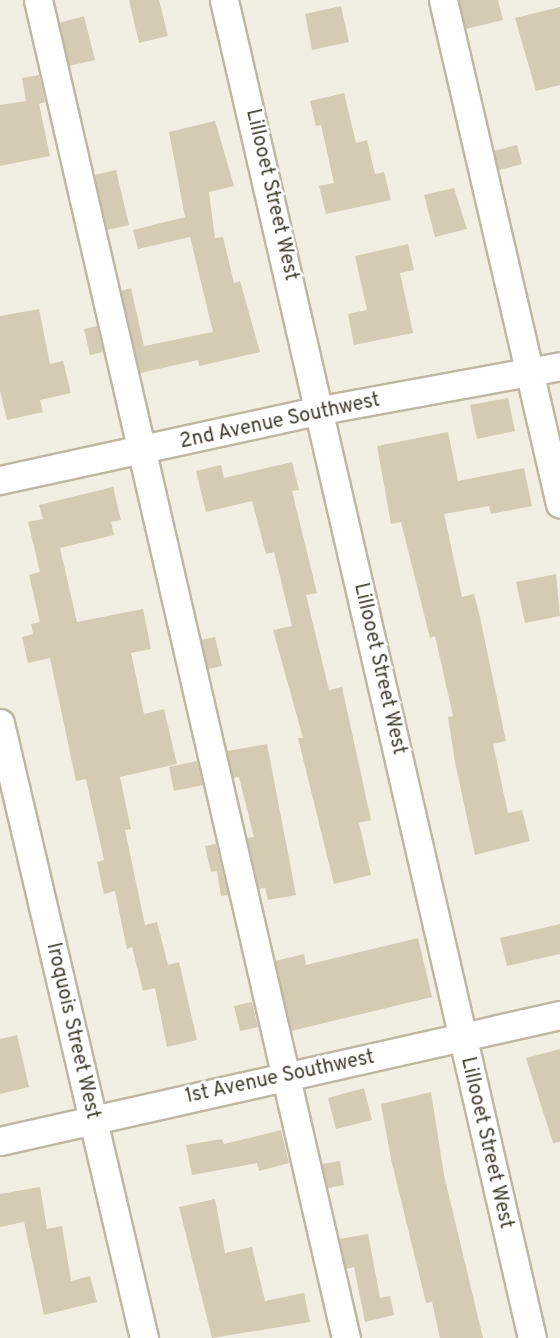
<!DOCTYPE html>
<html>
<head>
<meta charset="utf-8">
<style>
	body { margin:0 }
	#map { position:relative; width:560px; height:1338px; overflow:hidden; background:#f2eee1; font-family:Overpass,sans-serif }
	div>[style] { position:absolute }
	.building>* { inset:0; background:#d4cbb5 }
	.roads { filter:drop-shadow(2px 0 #beb7a3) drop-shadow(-2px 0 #beb7a3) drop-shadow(0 2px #beb7a3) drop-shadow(0 -2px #beb7a3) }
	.minor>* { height:27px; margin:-13.5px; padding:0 13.5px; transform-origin:13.5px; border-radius:13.5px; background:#fff }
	span { translate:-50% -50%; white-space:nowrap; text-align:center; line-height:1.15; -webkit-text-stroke:4.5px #fff; paint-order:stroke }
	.street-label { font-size:20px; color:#443e31 }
</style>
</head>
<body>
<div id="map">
	<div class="building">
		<i style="clip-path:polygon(129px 0,159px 0,168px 36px,139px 43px)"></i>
		<i style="clip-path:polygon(459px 0,498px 0,503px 20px,466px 29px)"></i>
		<i style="clip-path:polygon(341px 6px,349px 42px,312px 50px,305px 14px)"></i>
		<i style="clip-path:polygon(560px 7px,560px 85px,536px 91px,515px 18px)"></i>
		<i style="clip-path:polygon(84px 16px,95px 60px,69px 66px,59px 23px)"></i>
		<i style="clip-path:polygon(39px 75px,45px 102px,39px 104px,50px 156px,0 166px,0 105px,26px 101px,22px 78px)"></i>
		<i style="clip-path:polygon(344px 93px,356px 143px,367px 140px,375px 174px,384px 172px,391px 200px,326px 214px,319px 186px,334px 183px,321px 125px,316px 126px,310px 101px)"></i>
		<i style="clip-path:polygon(215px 121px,234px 186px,209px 192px,215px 238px,223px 237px,234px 283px,240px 281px,260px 352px,199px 366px,198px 360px,140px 373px,121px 291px,131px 288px,144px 346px,213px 332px,190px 237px,138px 249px,133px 230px,185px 217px,169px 132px)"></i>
		<i style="clip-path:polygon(517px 145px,522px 164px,499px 170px,494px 151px)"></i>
		<i style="clip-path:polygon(116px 170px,129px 225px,107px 230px,95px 175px)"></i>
		<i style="clip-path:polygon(454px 188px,467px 229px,435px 237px,424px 195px)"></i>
		<i style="clip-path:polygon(408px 244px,414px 270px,400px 273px,413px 333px,354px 345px,348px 314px,367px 310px,355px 256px)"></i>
		<i style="clip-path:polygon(39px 309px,50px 364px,63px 361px,71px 393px,40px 400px,43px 412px,7px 420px,0 391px,0 316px)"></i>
		<i style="clip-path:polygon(97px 326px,103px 352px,90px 355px,84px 329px)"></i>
		<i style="clip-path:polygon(508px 398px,515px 431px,477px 439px,470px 405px)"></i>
		<i style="clip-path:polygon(448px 432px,458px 481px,524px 468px,532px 506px,491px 514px,489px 506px,444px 514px,462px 597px,474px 594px,479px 613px,506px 741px,493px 744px,508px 813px,522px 810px,530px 841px,475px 855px,455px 762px,448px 717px,453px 716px,435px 636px,430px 638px,401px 522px,391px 524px,377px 446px)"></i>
		<i style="clip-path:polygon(292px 462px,299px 490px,292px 491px,317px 593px,306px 595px,329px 690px,342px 687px,371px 820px,359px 823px,371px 875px,334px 884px,298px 738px,303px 738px,273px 630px,292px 626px,274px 552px,266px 554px,252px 501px,206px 512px,196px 471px,221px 465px,224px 478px)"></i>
		<i style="clip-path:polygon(113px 487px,121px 520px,111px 522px,114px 535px,60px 548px,77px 622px,143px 609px,151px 649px,131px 653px,144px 714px,164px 709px,177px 764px,120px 777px,131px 829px,125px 830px,145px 925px,157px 922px,168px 965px,179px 962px,197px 1040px,167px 1047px,155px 988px,143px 991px,132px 947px,127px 949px,115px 891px,104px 894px,97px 862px,104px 860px,86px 779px,76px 781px,50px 658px,28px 663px,22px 637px,33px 634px,31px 624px,40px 622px,29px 575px,40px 572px,28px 522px,43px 519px,39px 505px)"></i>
		<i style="clip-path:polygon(556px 574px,560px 616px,525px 623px,516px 582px)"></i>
		<i style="clip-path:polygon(215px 637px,222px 666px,208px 669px,201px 640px)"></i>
		<i style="clip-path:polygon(267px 744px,296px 895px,268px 900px,265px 888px,259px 889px,247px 838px,254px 837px,239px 777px,233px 778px,227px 751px)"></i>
		<i style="clip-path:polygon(197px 761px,203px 785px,174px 791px,169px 767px)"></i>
		<i style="clip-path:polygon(216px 844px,228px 895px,221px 896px,217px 871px,211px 872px,205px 846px)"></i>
		<i style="clip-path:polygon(560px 924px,560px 954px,507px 966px,500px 938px)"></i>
		<i style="clip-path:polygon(418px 938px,432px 997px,291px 1031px,275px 961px,304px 954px,306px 965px)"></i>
		<i style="clip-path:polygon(252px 1002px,258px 1027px,240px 1031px,234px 1006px)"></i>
		<i style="clip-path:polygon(17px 1035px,29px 1087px,0 1094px,0 1039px)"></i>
		<i style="clip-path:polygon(560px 1049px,560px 1142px,553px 1143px,526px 1058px)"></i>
		<i style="clip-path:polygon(364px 1088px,372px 1120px,336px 1129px,328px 1098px)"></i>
		<i style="clip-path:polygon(431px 1092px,444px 1175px,483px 1338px,440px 1338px,432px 1302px,426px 1303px,391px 1159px,381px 1104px)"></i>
		<i style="clip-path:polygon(281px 1130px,289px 1163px,259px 1171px,257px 1163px,192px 1175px,186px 1145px,222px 1139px,224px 1144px)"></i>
		<i style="clip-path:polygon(340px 1161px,344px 1185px,328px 1188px,322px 1164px)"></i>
		<i style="clip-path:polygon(40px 1187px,47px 1229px,62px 1226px,71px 1281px,90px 1276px,97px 1302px,44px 1315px,24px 1222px,0 1227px,0 1194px)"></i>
		<i style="clip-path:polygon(215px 1199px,225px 1253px,252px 1247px,265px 1301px,304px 1293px,310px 1322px,212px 1338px,179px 1207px)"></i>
		<i style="clip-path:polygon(368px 1234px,380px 1298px,390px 1296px,394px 1315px,365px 1322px,354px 1267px,346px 1269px,339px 1239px)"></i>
	</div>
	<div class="roads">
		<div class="minor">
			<i style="left:38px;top:0;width:1373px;rotate:77.04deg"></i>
			<i style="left:224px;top:0;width:1373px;rotate:77.04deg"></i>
			<i style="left:443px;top:0;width:517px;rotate:76.93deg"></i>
			<i style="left:0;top:480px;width:329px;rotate:-12.3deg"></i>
			<i style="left:321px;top:410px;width:243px;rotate:-10.4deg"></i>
			<i style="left:0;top:723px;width:632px;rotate:76.82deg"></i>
			<i style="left:0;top:1141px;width:574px;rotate:-12.68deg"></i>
		</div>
	</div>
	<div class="street-label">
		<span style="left:271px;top:195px;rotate:77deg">Lillooet Street West</span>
		<span style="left:280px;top:422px;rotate:-12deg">2nd Avenue Southwest</span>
		<span style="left:379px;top:669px;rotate:77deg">Lillooet Street West</span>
		<span style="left:72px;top:1031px;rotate:77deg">Iroquois Street West</span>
		<span style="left:280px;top:1078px;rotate:-12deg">1st Avenue Southwest</span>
		<span style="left:486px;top:1143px;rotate:77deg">Lillooet Street West</span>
	</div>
</div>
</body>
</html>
